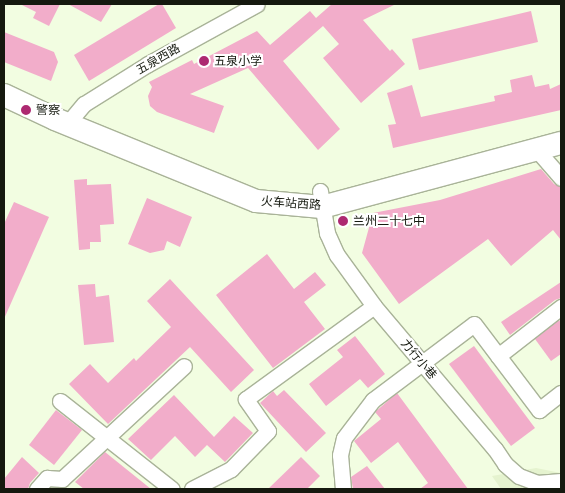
<!DOCTYPE html>
<html>
<head>
<meta charset="utf-8">
<style>
	body { margin:0 }
	#map { position:relative; width:565px; height:493px; overflow:hidden; background:#f2fde1; font-family:Manrope,"Noto Sans SC",sans-serif }
	div>[style] { position:absolute }
	.built>* { inset:0; background:#e5f3cf }
	.building>* { inset:0; background:#f2adca }
	.roads { filter:drop-shadow(1px 0 #a9b398) drop-shadow(-1px 0 #a9b398) drop-shadow(0 1px #a9b398) drop-shadow(0 -1px #a9b398) }
	.street>* { height:15px; margin:-7.5px; padding:0 7.5px; transform-origin:7.5px; border-radius:7.5px; background:#fff }
	.secondary>* { height:22px; margin:-11px; padding:0 11px; transform-origin:11px; border-radius:11px; background:#fff }
	.dots>* { width:14px; height:14px; translate:-50% -50%; box-sizing:border-box; border:2px solid #fff; border-radius:50% }
	span { translate:-50% -50%; white-space:nowrap; text-align:center; line-height:1.15; -webkit-text-stroke:4px #fff; paint-order:stroke }
	.street-label { font-size:12px; color:#15190f }
	.poi-label { font-size:12px; color:#15190f }
	.left { translate:0 -50%; text-align:left }
	.frame { position:absolute; inset:0; border:5px solid #15190f; pointer-events:none }
</style>
</head>
<body>
<div id="map">
	<div class="built">
		<i style="clip-path:polygon(536px 468px,561px 473px,561px 489px,501px 489px,492px 476px)"></i>
	</div>
	<div class="building">
		<i style="clip-path:polygon(20px 4px,60px 4px,49px 26px,33px 18px,36px 12px)"></i>
		<i style="clip-path:polygon(68px 4px,112px 4px,101px 22px)"></i>
		<i style="clip-path:polygon(159px 4px,162px 4px,176px 28px,89px 81px,74px 55px)"></i>
		<i style="clip-path:polygon(332px 4px,396px 4px,363px 20px,390px 51px,392px 49px,405px 64px,361px 103px,323px 58px,339px 44px,323px 26px,283px 61px,340px 129px,318px 150px,248px 68px,190px 94px,224px 106px,214px 133px,157px 112px,150px 106px,148px 96px,152px 87px,149px 82px,192px 60px,194px 64px,257px 31px,270px 45px,310px 11px,316px 18px)"></i>
		<i style="clip-path:polygon(531px 11px,538px 42px,419px 70px,412px 39px)"></i>
		<i style="clip-path:polygon(4px 32px,54px 52px,58px 62px,51px 81px,4px 62px)"></i>
		<i style="clip-path:polygon(532px 75px,535px 87px,549px 84px,550px 89px,561px 84px,561px 110px,393px 148px,388px 125px,396px 124px,387px 93px,412px 85px,421px 117px,495px 101px,494px 96px,512px 92px,510px 80px)"></i>
		<i style="clip-path:polygon(541px 169px,554px 184px,561px 187px,561px 240px,553px 230px,511px 266px,488px 239px,399px 304px,362px 253px,373px 213px,440px 200px)"></i>
		<i style="clip-path:polygon(87px 179px,87px 185px,111px 184px,114px 224px,100px 225px,101px 242px,90px 242px,90px 249px,79px 250px,74px 180px)"></i>
		<i style="clip-path:polygon(147px 198px,192px 217px,180px 247px,167px 241px,164px 250px,150px 253px,128px 244px)"></i>
		<i style="clip-path:polygon(14px 202px,49px 217px,4px 319px,4px 224px)"></i>
		<i style="clip-path:polygon(267px 254px,294px 289px,315px 272px,326px 285px,304px 302px,325px 329px,273px 368px,216px 295px)"></i>
		<i style="clip-path:polygon(170px 279px,254px 370px,231px 392px,190px 347px,108px 424px,69px 384px,90px 364px,108px 383px,134px 358px,136px 361px,171px 327px,147px 301px)"></i>
		<i style="clip-path:polygon(561px 282px,561px 298px,555px 300px,510px 335px,501px 322px)"></i>
		<i style="clip-path:polygon(95px 284px,96px 297px,109px 295px,114px 342px,84px 345px,78px 285px)"></i>
		<i style="clip-path:polygon(559px 320px,561px 323px,561px 354px,551px 361px,535px 339px)"></i>
		<i style="clip-path:polygon(355px 336px,385px 374px,368px 388px,360px 379px,326px 406px,309px 384px,343px 357px,337px 350px)"></i>
		<i style="clip-path:polygon(474px 346px,535px 428px,511px 446px,449px 364px)"></i>
		<i style="clip-path:polygon(284px 390px,326px 433px,306px 452px,260px 403px,273px 391px,277px 396px)"></i>
		<i style="clip-path:polygon(397px 393px,468px 489px,420px 489px,428px 483px,398px 442px,371px 463px,354px 441px,381px 419px,375px 412px)"></i>
		<i style="clip-path:polygon(174px 395px,214px 437px,234px 416px,253px 433px,225px 462px,207px 445px,195px 457px,175px 436px,151px 460px,128px 439px)"></i>
		<i style="clip-path:polygon(56px 410px,82px 430px,54px 465px,29px 445px)"></i>
		<i style="clip-path:polygon(105px 452px,151px 489px,84px 489px,75px 482px)"></i>
		<i style="clip-path:polygon(22px 457px,39px 473px,30px 483px,28px 489px,4px 489px,4px 479px)"></i>
		<i style="clip-path:polygon(301px 457px,320px 476px,307px 489px,268px 489px)"></i>
		<i style="clip-path:polygon(367px 466px,385px 489px,353px 489px,351px 477px)"></i>
	</div>
	<div class="roads">
		<div class="street">
			<i style="left:67px;top:124px;width:26px;rotate:-50deg"></i>
			<i style="left:84px;top:104px;width:75px;rotate:-32deg"></i>
			<i style="left:148px;top:64px;width:124px;rotate:-28.8deg"></i>
			<i style="left:537px;top:150px;width:37px;rotate:49deg"></i>
			<i style="left:320px;top:191px;width:43px;rotate:80.5deg"></i>
			<i style="left:327px;top:233px;width:24px;rotate:66deg"></i>
			<i style="left:337px;top:255px;width:63px;rotate:54deg"></i>
			<i style="left:374px;top:306px;width:187px;rotate:49.8deg"></i>
			<i style="left:495px;top:449px;width:18px;rotate:56deg"></i>
			<i style="left:505px;top:464px;width:18px;rotate:41deg"></i>
			<i style="left:519px;top:476px;width:19px;rotate:21deg"></i>
			<i style="left:537px;top:483px;width:24px;rotate:-5deg"></i>
			<i style="left:498px;top:356px;width:80px;rotate:-37.9deg"></i>
			<i style="left:60px;top:401px;width:142px;rotate:38.2deg"></i>
			<i style="left:37px;top:489px;width:15px;rotate:-48deg"></i>
			<i style="left:47px;top:478px;width:15px;rotate:4deg"></i>
			<i style="left:62px;top:479px;width:166px;rotate:-42.8deg"></i>
			<i style="left:192px;top:489px;width:44px;rotate:-27.1deg"></i>
			<i style="left:231px;top:469px;width:53px;rotate:-45.8deg"></i>
			<i style="left:268px;top:431px;width:39px;rotate:-125deg"></i>
			<i style="left:246px;top:399px;width:158px;rotate:-36deg"></i>
			<i style="left:343px;top:489px;width:34px;rotate:-95deg"></i>
			<i style="left:340px;top:455px;width:17px;rotate:-77deg"></i>
			<i style="left:344px;top:438px;width:48px;rotate:-52.7deg"></i>
			<i style="left:373px;top:400px;width:126px;rotate:-37deg"></i>
			<i style="left:474px;top:324px;width:108px;rotate:52.9deg"></i>
			<i style="left:539px;top:410px;width:28px;rotate:-38deg"></i>
		</div>
		<div class="secondary">
			<i style="left:4px;top:95px;width:56px;rotate:25.2deg"></i>
			<i style="left:55px;top:119px;width:217px;rotate:22.2deg"></i>
			<i style="left:256px;top:201px;width:66px;rotate:5.2deg"></i>
			<i style="left:322px;top:207px;width:247px;rotate:-15deg"></i>
		</div>
	</div>
	<div class="dots">
		<i style="left:204px;top:61px;background:#ad2971"></i>
		<i style="left:26px;top:110px;background:#ad2971"></i>
		<i style="left:343px;top:221px;background:#ad2971"></i>
	</div>
	<div class="street-label">
		<span style="left:158px;top:59px;rotate:-30deg">五泉西路</span>
		<span style="left:291px;top:203px;rotate:4deg">火车站西路</span>
		<span style="left:419px;top:359px;rotate:50deg">力行小巷</span>
	</div>
	<div class="poi-label">
		<span class="left" style="left:214px;top:61px">五泉小学</span>
		<span class="left" style="left:36px;top:110px">警察</span>
		<span class="left" style="left:353px;top:221px">兰州二十七中</span>
	</div>
	<div class="frame"></div>
</div>
</body>
</html>
